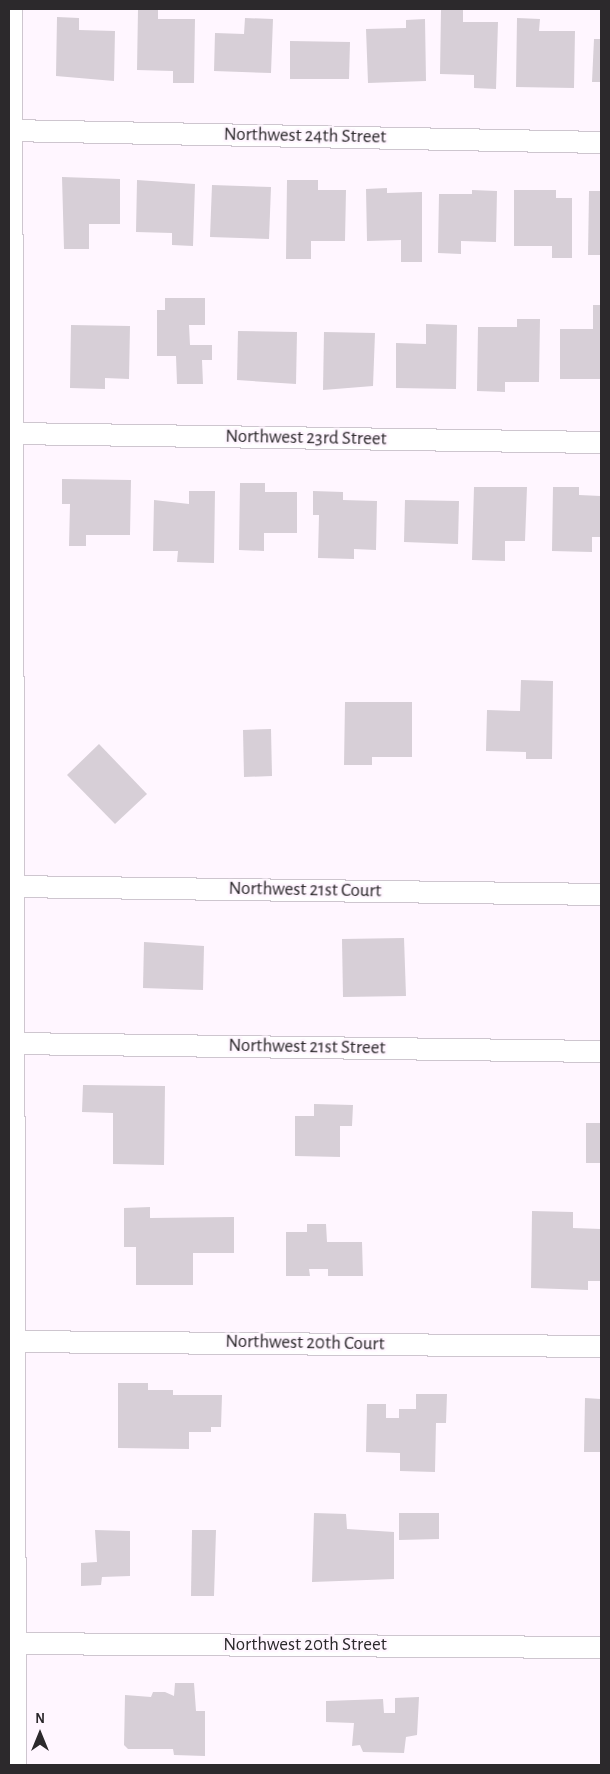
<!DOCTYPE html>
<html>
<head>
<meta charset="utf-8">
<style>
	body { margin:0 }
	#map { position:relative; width:610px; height:1774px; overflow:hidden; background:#fff6ff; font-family:"Alegreya Sans",sans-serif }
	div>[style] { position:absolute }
	.building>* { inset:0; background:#d7cfd7 }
	.roads { filter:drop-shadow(1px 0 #cec6cf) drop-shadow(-1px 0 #cec6cf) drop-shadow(0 1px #cec6cf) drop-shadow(0 -1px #cec6cf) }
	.street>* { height:21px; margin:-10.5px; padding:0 10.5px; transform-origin:10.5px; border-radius:10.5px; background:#fff }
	span { translate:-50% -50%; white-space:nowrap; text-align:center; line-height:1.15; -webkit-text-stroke:4.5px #fff6ff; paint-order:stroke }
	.street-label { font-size:19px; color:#2c292c }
	.frame { position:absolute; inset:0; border:10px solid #2c292c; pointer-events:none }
	.north { position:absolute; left:15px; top:1709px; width:50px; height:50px; -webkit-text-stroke:4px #fff6ff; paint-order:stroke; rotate:0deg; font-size:14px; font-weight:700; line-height:20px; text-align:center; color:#2c292c }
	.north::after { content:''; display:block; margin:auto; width:18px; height:22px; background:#2c292c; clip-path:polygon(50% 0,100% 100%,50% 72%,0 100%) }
</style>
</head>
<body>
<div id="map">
	<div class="building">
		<i style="clip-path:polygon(138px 9px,158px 9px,158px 19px,195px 19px,194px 83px,173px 83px,173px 71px,137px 70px)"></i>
		<i style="clip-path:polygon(441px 10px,463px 10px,463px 22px,498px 22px,496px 89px,474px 88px,474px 75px,440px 74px)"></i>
		<i style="clip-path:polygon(57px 17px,79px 18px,79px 30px,115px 31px,114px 81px,56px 76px)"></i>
		<i style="clip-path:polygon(245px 18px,273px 19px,271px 73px,214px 71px,215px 33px,244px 34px)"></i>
		<i style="clip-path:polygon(517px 18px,540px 19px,539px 31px,575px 31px,574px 88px,516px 87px)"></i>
		<i style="clip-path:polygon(425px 19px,426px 81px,368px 83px,366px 29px,406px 28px,406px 20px)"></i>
		<i style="clip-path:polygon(594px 39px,601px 39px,601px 82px,592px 82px)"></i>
		<i style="clip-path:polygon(290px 41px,350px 42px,349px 79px,290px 79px)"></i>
		<i style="clip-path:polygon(62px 177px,120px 179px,120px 224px,89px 224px,89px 249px,64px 249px)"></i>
		<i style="clip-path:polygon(137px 180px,195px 184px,193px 246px,172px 245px,172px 233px,136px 232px)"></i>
		<i style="clip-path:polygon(287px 180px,318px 180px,318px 190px,346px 190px,345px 241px,311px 241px,311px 259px,286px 259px)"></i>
		<i style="clip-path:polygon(212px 185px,271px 187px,269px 239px,210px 237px)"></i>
		<i style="clip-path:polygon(387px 188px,387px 193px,422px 192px,422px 262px,401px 262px,401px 240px,367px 241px,366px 189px)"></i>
		<i style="clip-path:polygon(472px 190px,497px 191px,496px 242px,461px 241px,461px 254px,438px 253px,439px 194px,472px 194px)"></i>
		<i style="clip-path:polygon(514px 190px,556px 190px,556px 198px,572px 198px,572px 258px,552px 258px,552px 246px,514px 246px)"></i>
		<i style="clip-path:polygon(589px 191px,601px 191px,601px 255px,588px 255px)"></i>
		<i style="clip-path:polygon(165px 298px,205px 298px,205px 325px,189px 325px,190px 345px,212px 345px,212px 360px,202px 360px,203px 384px,177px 384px,176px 356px,157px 356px,157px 310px,165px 310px)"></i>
		<i style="clip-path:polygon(593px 305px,601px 305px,601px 379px,560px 379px,560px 329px,593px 329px)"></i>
		<i style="clip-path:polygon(517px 319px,540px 319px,539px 382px,505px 382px,505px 392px,477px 391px,478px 327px,517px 327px)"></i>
		<i style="clip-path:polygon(426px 324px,457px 325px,456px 389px,396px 388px,396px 343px,426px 344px)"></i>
		<i style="clip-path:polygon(71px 325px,130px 326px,129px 379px,105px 378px,105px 389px,70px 388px)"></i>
		<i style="clip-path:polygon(238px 331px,297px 332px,296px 384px,237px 380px)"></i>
		<i style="clip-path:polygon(324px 332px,375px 333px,373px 386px,323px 390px)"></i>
		<i style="clip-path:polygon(62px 479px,131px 480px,130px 535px,86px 535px,86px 546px,69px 546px,70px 504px,62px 504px)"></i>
		<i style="clip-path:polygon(240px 483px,265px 483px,265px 492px,297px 492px,297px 533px,264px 533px,264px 551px,239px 550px)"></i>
		<i style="clip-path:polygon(474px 487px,527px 487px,525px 541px,505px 541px,505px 561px,472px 560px)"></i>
		<i style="clip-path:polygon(553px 487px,579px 487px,579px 495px,601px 496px,601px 537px,592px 537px,592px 552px,552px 551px)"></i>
		<i style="clip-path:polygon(189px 491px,215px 491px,214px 563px,177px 562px,178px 551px,153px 551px,154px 500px,189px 504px)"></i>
		<i style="clip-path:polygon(313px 491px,343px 492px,343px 500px,377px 501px,376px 550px,354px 549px,354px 559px,318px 558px,319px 515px,313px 515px)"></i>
		<i style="clip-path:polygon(405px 500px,459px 501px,458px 544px,404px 542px)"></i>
		<i style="clip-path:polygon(521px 680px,553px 681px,552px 759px,526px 759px,526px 752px,486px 751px,487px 710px,520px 711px)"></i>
		<i style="clip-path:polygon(345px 702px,412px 702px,412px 757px,372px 757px,372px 765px,344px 765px)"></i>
		<i style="clip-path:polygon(271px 729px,272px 776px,244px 777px,243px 730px)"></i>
		<i style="clip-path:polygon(99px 744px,147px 794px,115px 824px,67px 775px)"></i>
		<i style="clip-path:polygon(404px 938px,406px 996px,343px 997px,342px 939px)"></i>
		<i style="clip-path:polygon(144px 942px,204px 946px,203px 990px,143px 988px)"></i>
		<i style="clip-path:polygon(83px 1085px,165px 1086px,164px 1165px,113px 1164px,113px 1113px,82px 1112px)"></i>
		<i style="clip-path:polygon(314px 1104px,353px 1105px,352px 1126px,340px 1126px,340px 1157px,295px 1156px,295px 1116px,314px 1116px)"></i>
		<i style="clip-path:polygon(586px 1123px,601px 1123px,601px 1163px,586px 1163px)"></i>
		<i style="clip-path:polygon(150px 1207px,150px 1218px,234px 1217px,234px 1253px,193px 1253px,193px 1285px,136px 1285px,136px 1247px,124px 1247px,124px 1208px)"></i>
		<i style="clip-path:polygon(532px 1211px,573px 1212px,573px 1228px,601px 1229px,601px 1281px,588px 1281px,588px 1290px,531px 1288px)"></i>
		<i style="clip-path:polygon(307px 1224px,326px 1224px,327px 1242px,362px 1242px,363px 1276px,328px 1276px,328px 1269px,309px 1269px,310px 1276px,286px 1276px,286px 1232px,307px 1232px)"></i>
		<i style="clip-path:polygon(118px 1383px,148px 1383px,148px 1390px,173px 1390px,173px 1395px,222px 1395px,221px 1427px,211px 1427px,211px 1432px,189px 1432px,189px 1449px,118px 1448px)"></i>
		<i style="clip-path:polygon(416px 1394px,447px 1394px,446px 1423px,436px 1423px,435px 1472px,400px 1471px,400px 1453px,366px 1452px,367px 1404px,386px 1404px,386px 1418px,399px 1418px,399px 1409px,416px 1409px)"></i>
		<i style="clip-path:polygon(585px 1398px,601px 1399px,601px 1452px,584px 1452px)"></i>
		<i style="clip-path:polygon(314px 1513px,346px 1514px,347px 1529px,394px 1532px,394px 1579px,312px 1582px)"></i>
		<i style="clip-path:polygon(399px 1513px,439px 1513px,439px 1539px,399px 1540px)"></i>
		<i style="clip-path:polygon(95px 1530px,130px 1531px,130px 1576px,102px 1577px,101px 1585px,81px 1586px,81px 1563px,97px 1562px)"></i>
		<i style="clip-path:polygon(192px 1530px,216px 1530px,214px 1596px,191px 1596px)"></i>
		<i style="clip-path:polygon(175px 1683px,194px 1683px,196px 1711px,205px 1711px,205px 1756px,174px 1755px,173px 1749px,128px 1749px,124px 1745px,125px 1695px,151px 1697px,153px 1692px,165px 1692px,174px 1696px)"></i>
		<i style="clip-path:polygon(419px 1697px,417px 1735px,406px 1737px,404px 1753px,363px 1752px,360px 1745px,352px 1746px,354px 1723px,326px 1722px,326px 1701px,383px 1699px,384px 1713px,395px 1713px,395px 1698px)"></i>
	</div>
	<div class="roads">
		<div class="street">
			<i style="left:11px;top:9px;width:1756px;rotate:89.87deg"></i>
			<i style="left:9px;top:130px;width:592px;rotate:1.16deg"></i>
			<i style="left:12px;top:433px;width:589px;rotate:0.88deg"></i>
			<i style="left:9px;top:886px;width:592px;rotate:0.77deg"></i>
			<i style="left:12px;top:1043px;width:589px;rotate:0.78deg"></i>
			<i style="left:9px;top:1341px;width:592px;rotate:0.48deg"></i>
			<i style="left:9px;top:1643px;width:592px;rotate:0.39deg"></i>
		</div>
	</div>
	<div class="street-label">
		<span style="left:305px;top:136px;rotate:1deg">Northwest 24th Street</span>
		<span style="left:306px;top:438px;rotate:1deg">Northwest 23rd Street</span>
		<span style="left:305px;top:890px;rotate:1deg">Northwest 21st Court</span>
		<span style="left:307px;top:1047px;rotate:1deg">Northwest 21st Street</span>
		<span style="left:305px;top:1343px;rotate:1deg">Northwest 20th Court</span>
		<span style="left:305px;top:1645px">Northwest 20th Street</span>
	</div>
	<div class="frame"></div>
	<div class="north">N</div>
</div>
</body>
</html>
